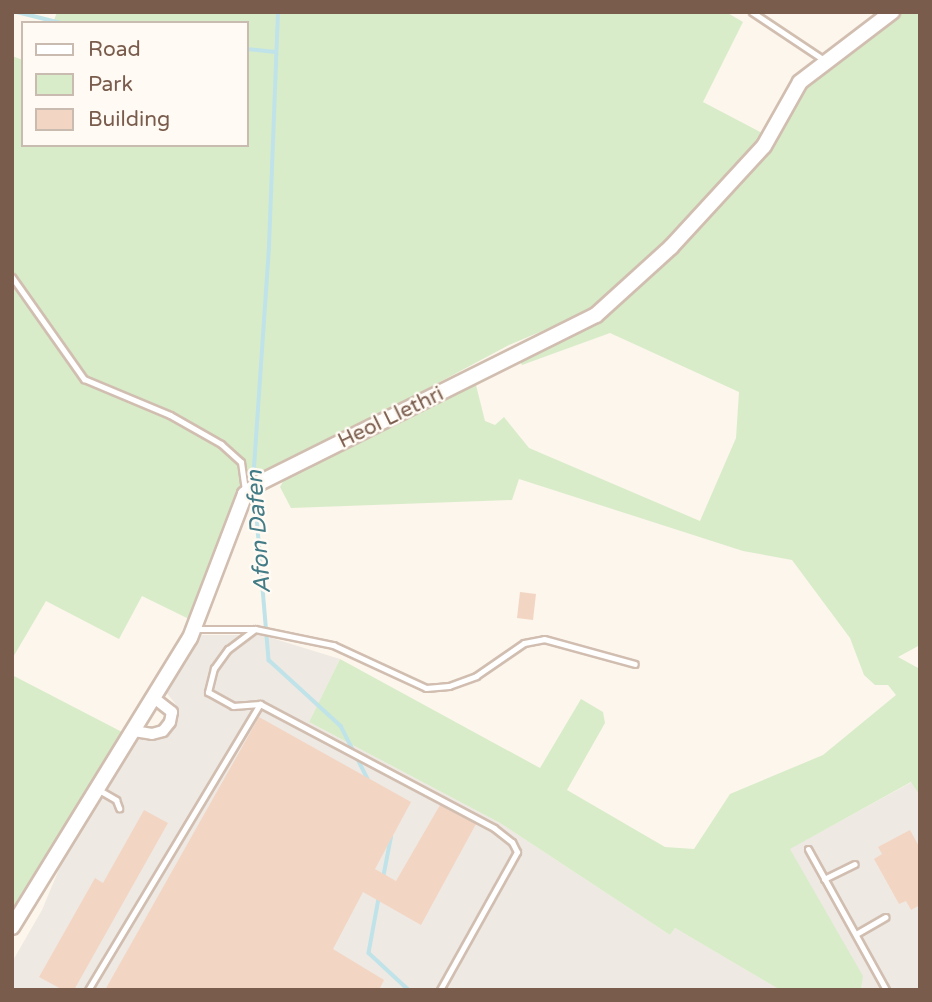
<!DOCTYPE html>
<html>
<head>
<meta charset="utf-8">
<style>
	body { margin:0 }
	#map { position:relative; width:932px; height:1002px; overflow:hidden; background:#fdf6ec; font-family:"Varela Round",sans-serif }
	div>[style] { position:absolute }
	.industrial>* { inset:0; background:#efe9e4 }
	.green>* { inset:0; background:#d8ecc9 }
	.stream>* { height:3.5px; margin:-1.75px; padding:0 1.75px; transform-origin:1.75px; border-radius:1.75px; background:#bfe3e8 }
	.building>* { inset:0; background:#f3d5c3 }
	.roads { filter:drop-shadow(2px 0 #d1beb0) drop-shadow(-2px 0 #d1beb0) drop-shadow(0 2px #d1beb0) drop-shadow(0 -2px #d1beb0) }
	.service>* { height:5px; margin:-2.5px; padding:0 2.5px; transform-origin:2.5px; border-radius:2.5px; background:#fff }
	.minor>* { height:10px; margin:-5px; padding:0 5px; transform-origin:5px; border-radius:5px; background:#fff }
	.tertiary>* { height:14px; margin:-7px; padding:0 7px; transform-origin:7px; border-radius:7px; background:#fff }
	span { translate:-50% -50%; white-space:nowrap; text-align:center; line-height:1.15; -webkit-text-stroke:5px #fffaf3; paint-order:stroke }
	.street-label { font-size:21px; color:#7a5c4d }
	.water-label { font-size:23px; color:#437c86; font-style:italic }
	.frame { position:absolute; inset:0; border:14px solid #7a5c4d; pointer-events:none }
	.legend { position:absolute; left:21px; top:21px; width:228px; height:126px; box-sizing:border-box; background:#fffaf3; border:2px solid #cabbb1; margin:0; padding:9px 12px; list-style:none; font-size:21px; color:#7a5c4d }
	.legend li { display:flex; align-items:center; gap:14px; height:35px }
	.legend b { width:35px; border:2px solid #cabbb1 }
</style>
</head>
<body>
<div id="map">
	<div class="industrial">
		<i style="clip-path:polygon(201px 635px,262px 635px,340px 659px,309px 722px,500px 823px,670px 935px,675px 928px,780px 990px,12px 990px,12px 962px,42px 910px,62px 862px,138px 737px,168px 733px,176px 722px,177px 706px,166px 692px)"></i>
		<i style="clip-path:polygon(912px 782px,920px 796px,920px 990px,861px 990px,862px 976px,789px 849px)"></i>
	</div>
	<div class="green">
		<i style="clip-path:polygon(57px 12px,726px 12px,743px 22px,703px 102px,766px 135px,676px 236px,594px 309px,509px 345px,305px 454px,237px 496px,189px 619px,142px 596px,119px 639px,46px 601px,12px 659px,12px 56px,23px 60px,23px 145px,247px 145px,247px 23px,53px 23px)"></i>
		<i style="clip-path:polygon(895px 12px,920px 12px,920px 645px,898px 657px,920px 669px,920px 796px,911px 782px,790px 849px,863px 976px,861px 990px,780px 990px,675px 928px,670px 935px,500px 823px,309px 722px,340px 659px,540px 768px,581px 699px,603px 712px,605px 723px,567px 790px,665px 847px,694px 849px,730px 794px,823px 755px,896px 695px,888px 685px,875px 685px,864px 675px,850px 638px,792px 560px,743px 551px,519px 479px,512px 500px,291px 508px,280px 487px,286px 476px,495px 372px,476px 385px,485px 421px,495px 425px,504px 417px,529px 448px,700px 521px,736px 438px,739px 392px,610px 333px,522px 365px,516px 354px,596px 315px,764px 146px,800px 82px)"></i>
		<i style="clip-path:polygon(12px 675px,122px 732px,12px 909px)"></i>
	</div>
	<div class="stream">
		<i style="left:17px;top:12px;width:45px;rotate:14deg"></i>
		<i style="left:247px;top:49px;width:29px;rotate:6deg"></i>
		<i style="left:253px;top:482px;width:237px;rotate:-86.1deg"></i>
		<i style="left:269px;top:246px;width:234px;rotate:-87.8deg"></i>
		<i style="left:255px;top:493px;width:168px;rotate:85.2deg"></i>
		<i style="left:269px;top:660px;width:98px;rotate:42.5deg"></i>
		<i style="left:341px;top:726px;width:59px;rotate:63deg"></i>
		<i style="left:383px;top:878px;width:42px;rotate:-79deg"></i>
		<i style="left:379px;top:899px;width:55px;rotate:100.5deg"></i>
		<i style="left:369px;top:953px;width:54px;rotate:42.8deg"></i>
	</div>
	<div class="building">
		<i style="clip-path:polygon(520px 592px,536px 594px,533px 620px,517px 618px)"></i>
		<i style="clip-path:polygon(259px 717px,411px 802px,375px 869px,396px 881px,440px 805px,476px 824px,421px 925px,363px 892px,333px 949px,384px 980px,379px 990px,105px 990px)"></i>
		<i style="clip-path:polygon(144px 810px,168px 823px,74px 990px,63px 990px,39px 977px,95px 878px,103px 883px)"></i>
		<i style="clip-path:polygon(910px 830px,920px 848px,920px 905px,911px 910px,906px 901px,899px 904px,874px 859px,882px 854px,878px 847px)"></i>
	</div>
	<div class="roads">
		<div class="service">
			<i style="left:752px;top:12px;width:87px;rotate:33.7deg"></i>
			<i style="left:12px;top:277px;width:125px;rotate:54.8deg"></i>
			<i style="left:84px;top:379px;width:93px;rotate:22.7deg"></i>
			<i style="left:170px;top:415px;width:59px;rotate:29.6deg"></i>
			<i style="left:221px;top:444px;width:27px;rotate:42deg"></i>
			<i style="left:241px;top:462px;width:29px;rotate:82deg"></i>
			<i style="left:194px;top:629px;width:61px"></i>
			<i style="left:255px;top:629px;width:80px;rotate:11.6deg"></i>
			<i style="left:333px;top:645px;width:102px;rotate:24.8deg"></i>
			<i style="left:426px;top:688px;width:23px;rotate:-5deg"></i>
			<i style="left:449px;top:686px;width:29px;rotate:-20deg"></i>
			<i style="left:476px;top:676px;width:58px;rotate:-34.5deg"></i>
			<i style="left:524px;top:643px;width:20px;rotate:-11deg"></i>
			<i style="left:544px;top:639px;width:94px;rotate:15.4deg"></i>
			<i style="left:255px;top:629px;width:34px;rotate:143deg"></i>
			<i style="left:228px;top:649px;width:24px;rotate:126deg"></i>
			<i style="left:214px;top:668px;width:25px;rotate:104deg"></i>
			<i style="left:208px;top:692px;width:29px;rotate:29deg"></i>
			<i style="left:233px;top:706px;width:27px;rotate:-4deg"></i>
			<i style="left:260px;top:704px;width:265px;rotate:27.9deg"></i>
			<i style="left:494px;top:828px;width:23px;rotate:38deg"></i>
			<i style="left:512px;top:842px;width:11px;rotate:63deg"></i>
			<i style="left:517px;top:852px;width:158px;rotate:119.2deg"></i>
			<i style="left:99px;top:790px;width:20px;rotate:30deg"></i>
			<i style="left:116px;top:800px;width:9px;rotate:69deg"></i>
			<i style="left:808px;top:849px;width:161px;rotate:61deg"></i>
			<i style="left:824px;top:879px;width:34px;rotate:-26deg"></i>
			<i style="left:856px;top:934px;width:34px;rotate:-30deg"></i>
			<i style="left:88px;top:990px;width:334px;rotate:-59deg"></i>
		</div>
		<div class="minor">
			<i style="left:134px;top:731px;width:18px;rotate:9deg"></i>
			<i style="left:152px;top:734px;width:11px;rotate:-15deg"></i>
			<i style="left:163px;top:731px;width:11px;rotate:-52deg"></i>
			<i style="left:170px;top:722px;width:10px;rotate:-79deg"></i>
			<i style="left:172px;top:712px;width:23px;rotate:-142deg"></i>
		</div>
		<div class="tertiary">
			<i style="left:12px;top:927px;width:339px;rotate:-58.4deg"></i>
			<i style="left:190px;top:638px;width:154px;rotate:-69.1deg"></i>
			<i style="left:245px;top:494px;width:20px;rotate:-37deg"></i>
			<i style="left:261px;top:482px;width:374px;rotate:-26.5deg"></i>
			<i style="left:596px;top:315px;width:101px;rotate:-42.2deg"></i>
			<i style="left:671px;top:247px;width:137px;rotate:-47.4deg"></i>
			<i style="left:764px;top:146px;width:73px;rotate:-60.6deg"></i>
			<i style="left:800px;top:82px;width:116px;rotate:-37.3deg"></i>
		</div>
	</div>
	<div class="street-label">
		<span style="left:391px;top:418px;rotate:-26deg">Heol Llethri</span>
	</div>
	<div class="water-label">
		<span style="left:259px;top:532px;rotate:-94deg">Afon Dafen</span>
	</div>
	<div class="frame"></div>
	<ul class="legend">
	<li><b style="height:9px;background:#fff"></b>Road</li>
	<li><b style="height:19px;background:#d8ecc9"></b>Park</li>
	<li><b style="height:19px;background:#f3d5c3"></b>Building</li>
	</ul>
</div>
</body>
</html>
